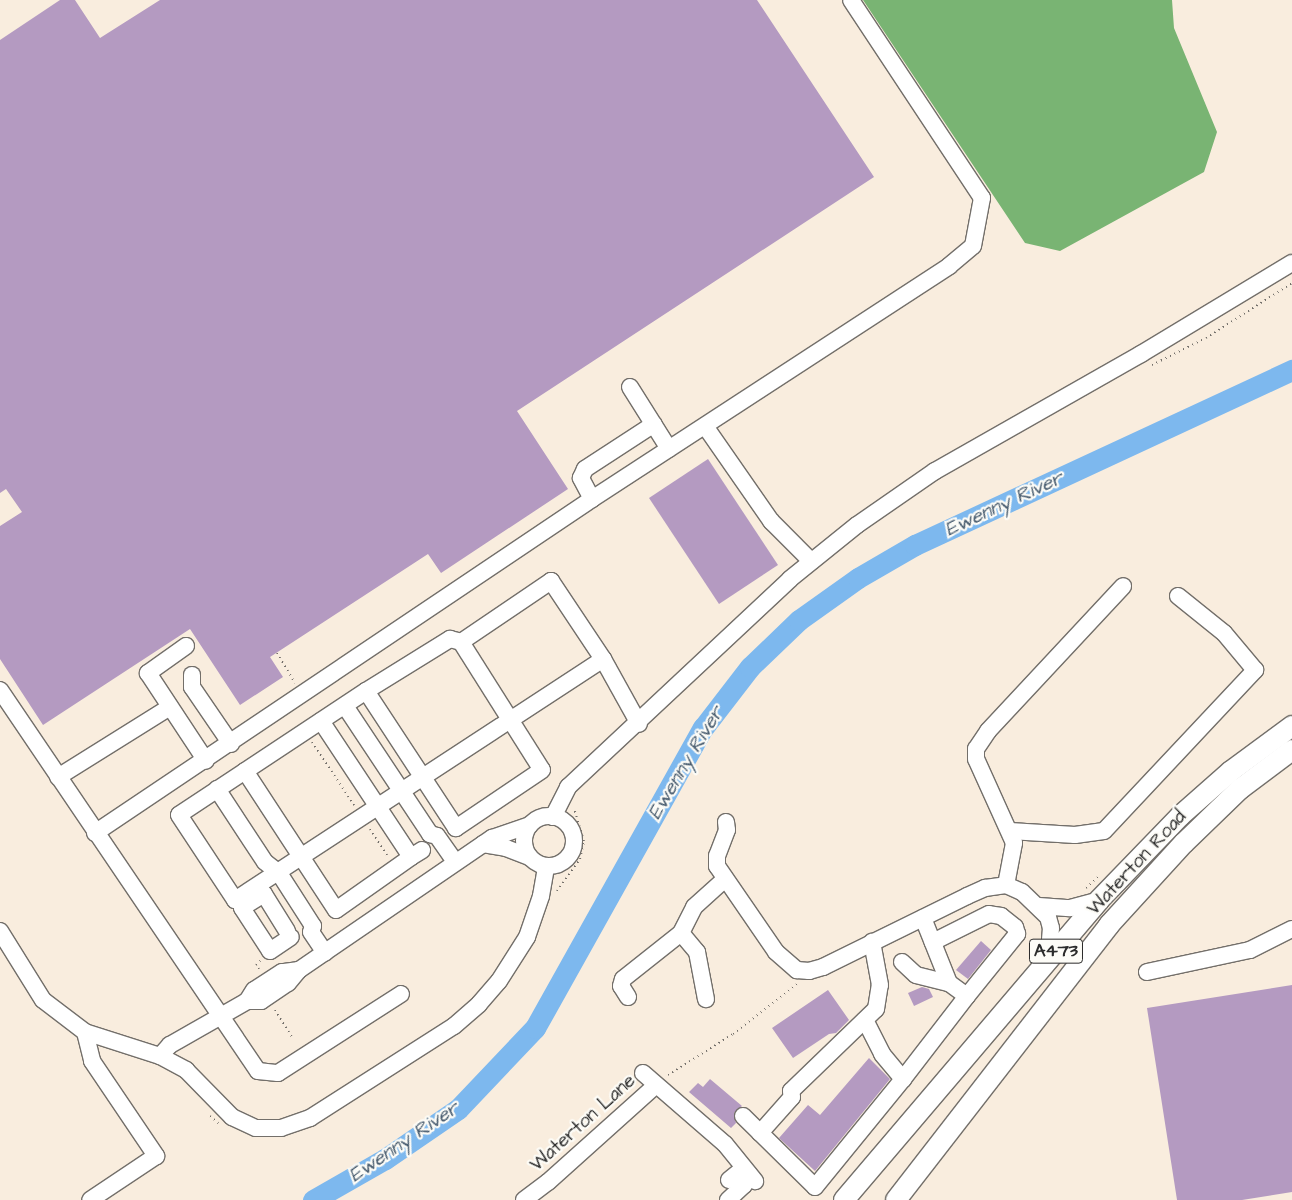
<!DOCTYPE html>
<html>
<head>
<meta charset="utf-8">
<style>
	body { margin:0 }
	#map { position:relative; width:1292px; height:1200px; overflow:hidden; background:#f9edde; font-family:"Architects Daughter",sans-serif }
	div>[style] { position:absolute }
	.forest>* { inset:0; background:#79b473 }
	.river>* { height:21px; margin:-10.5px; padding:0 10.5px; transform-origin:10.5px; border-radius:10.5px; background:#7db8ee }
	.building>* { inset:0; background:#b49ac1 }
	.path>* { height:2px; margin-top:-1px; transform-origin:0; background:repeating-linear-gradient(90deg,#736f6a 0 1px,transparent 0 5px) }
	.roads { filter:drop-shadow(1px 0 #736f6a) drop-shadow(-1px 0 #736f6a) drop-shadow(0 1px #736f6a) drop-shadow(0 -1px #736f6a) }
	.minor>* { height:16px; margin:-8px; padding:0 8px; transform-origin:8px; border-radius:8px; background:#fff }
	.minor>.ring { margin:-8px; padding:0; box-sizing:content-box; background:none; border:16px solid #fff; border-radius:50% }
	.major>* { height:20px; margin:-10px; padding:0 10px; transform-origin:10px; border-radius:10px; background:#fff }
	span { translate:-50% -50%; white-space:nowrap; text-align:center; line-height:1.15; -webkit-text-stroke:4.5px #fdfcf7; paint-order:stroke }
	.shield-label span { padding:1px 4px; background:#fdfcf7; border:1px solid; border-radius:4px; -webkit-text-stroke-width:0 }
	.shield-label { font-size:18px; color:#2b2b2b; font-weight:700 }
	.street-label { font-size:19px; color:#2b2b2b }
	.water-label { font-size:20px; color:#485c6f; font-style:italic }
</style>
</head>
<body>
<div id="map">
	<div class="forest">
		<i style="clip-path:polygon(863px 0,1172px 0,1174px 28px,1217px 132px,1204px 172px,1060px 251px,1025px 243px)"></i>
	</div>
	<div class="river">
		<i style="left:313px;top:1200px;width:83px;rotate:-29.7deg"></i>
		<i style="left:385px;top:1159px;width:88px;rotate:-34.4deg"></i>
		<i style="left:458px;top:1109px;width:112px;rotate:-46.5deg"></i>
		<i style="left:535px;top:1028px;width:344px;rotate:-60.8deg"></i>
		<i style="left:703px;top:728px;width:77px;rotate:-52.4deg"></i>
		<i style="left:750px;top:667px;width:68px;rotate:-43.8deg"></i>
		<i style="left:799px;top:620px;width:72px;rotate:-35.4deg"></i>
		<i style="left:858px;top:578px;width:66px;rotate:-30.1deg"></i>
		<i style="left:915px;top:545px;width:416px;rotate:-24.9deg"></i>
	</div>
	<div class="building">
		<i style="clip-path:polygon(60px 0,75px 0,100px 38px,160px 0,757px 0,874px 177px,517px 411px,568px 489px,441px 573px,428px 554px,270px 657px,283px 677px,240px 705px,190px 629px,43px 725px,0 659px,0 526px,22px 512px,6px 489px,0 493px,0 40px)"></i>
		<i style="clip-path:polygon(708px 459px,778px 565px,719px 604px,649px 498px)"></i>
		<i style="clip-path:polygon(981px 941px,991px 950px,968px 979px,956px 970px)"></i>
		<i style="clip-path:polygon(1292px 985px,1292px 1192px,1242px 1200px,1177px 1200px,1147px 1008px)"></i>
		<i style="clip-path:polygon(922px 987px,929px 989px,933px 997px,914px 1006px,908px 993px)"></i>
		<i style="clip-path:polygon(828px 990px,849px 1020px,836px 1033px,829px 1034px,793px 1058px,772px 1028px)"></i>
		<i style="clip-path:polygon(869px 1058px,890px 1079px,815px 1171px,779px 1138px,808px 1105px,820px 1115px)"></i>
		<i style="clip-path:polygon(710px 1079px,742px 1106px,734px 1113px,736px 1123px,731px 1128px,689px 1092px,698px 1083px,703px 1087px)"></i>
	</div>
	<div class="path">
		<i style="left:1152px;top:365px;width:60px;rotate:-26.6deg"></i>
		<i style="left:1206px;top:338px;width:102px;rotate:-32.6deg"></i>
		<i style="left:277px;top:653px;width:35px;rotate:59deg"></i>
		<i style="left:312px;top:742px;width:76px;rotate:56.3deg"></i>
		<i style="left:370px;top:829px;width:33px;rotate:57deg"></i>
		<i style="left:1086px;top:888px;width:18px;rotate:-43deg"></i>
		<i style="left:557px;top:891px;width:39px;rotate:-54deg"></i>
		<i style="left:580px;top:859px;width:18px;rotate:-77deg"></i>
		<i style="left:584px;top:841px;width:34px;rotate:-107deg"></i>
		<i style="left:259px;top:969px;width:5px;rotate:-127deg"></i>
		<i style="left:256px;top:965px;width:6px;rotate:-45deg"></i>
		<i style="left:275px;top:1010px;width:34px;rotate:58deg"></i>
		<i style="left:668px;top:1075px;width:77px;rotate:-32.2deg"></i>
		<i style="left:733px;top:1034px;width:81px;rotate:-38deg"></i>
		<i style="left:210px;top:1116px;width:11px;rotate:41deg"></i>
	</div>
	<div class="roads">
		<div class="minor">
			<i style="left:630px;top:387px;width:73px;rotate:57.8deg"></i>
			<i style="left:705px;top:426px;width:116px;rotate:55.2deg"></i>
			<i style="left:771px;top:521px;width:57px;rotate:45deg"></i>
			<i style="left:592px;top:499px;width:24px;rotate:-118deg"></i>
			<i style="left:581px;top:478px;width:10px;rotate:-66deg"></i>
			<i style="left:585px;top:469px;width:82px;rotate:-33.1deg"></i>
			<i style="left:450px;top:639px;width:11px;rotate:15deg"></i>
			<i style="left:461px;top:642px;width:151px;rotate:57.7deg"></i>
			<i style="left:542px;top:770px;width:104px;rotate:146deg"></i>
			<i style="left:456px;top:828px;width:164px;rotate:-123.3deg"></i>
			<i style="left:366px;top:691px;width:99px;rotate:-31.8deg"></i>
			<i style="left:461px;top:642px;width:109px;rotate:-34.1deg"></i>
			<i style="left:551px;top:581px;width:94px;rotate:56.3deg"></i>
			<i style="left:603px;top:659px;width:74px;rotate:61deg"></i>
			<i style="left:186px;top:646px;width:47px;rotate:144.6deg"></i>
			<i style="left:148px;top:673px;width:105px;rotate:56.6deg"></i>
			<i style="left:192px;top:675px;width:12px;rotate:90deg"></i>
			<i style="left:192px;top:687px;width:69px;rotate:55.6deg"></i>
			<i style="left:0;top:690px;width:460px;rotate:55.9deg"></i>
			<i style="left:258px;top:1071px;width:20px;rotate:6deg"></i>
			<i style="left:278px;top:1073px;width:146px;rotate:-32.7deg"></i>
			<i style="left:366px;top:691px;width:224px;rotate:146.5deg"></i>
			<i style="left:179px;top:815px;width:102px;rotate:56.6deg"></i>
			<i style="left:235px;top:900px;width:440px;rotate:-33.2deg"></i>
			<i style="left:345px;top:706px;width:154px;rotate:56.4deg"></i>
			<i style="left:430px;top:834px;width:7px;rotate:16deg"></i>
			<i style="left:437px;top:836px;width:32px;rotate:55deg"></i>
			<i style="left:321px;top:721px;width:163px;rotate:56.5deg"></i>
			<i style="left:411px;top:857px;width:13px;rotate:-32deg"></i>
			<i style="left:245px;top:771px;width:166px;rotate:56.8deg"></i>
			<i style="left:336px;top:910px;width:92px;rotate:-35.2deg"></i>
			<i style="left:58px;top:777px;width:132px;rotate:-32deg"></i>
			<i style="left:217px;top:789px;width:87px;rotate:56.7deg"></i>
			<i style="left:265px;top:862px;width:18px;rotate:38deg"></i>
			<i style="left:279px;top:873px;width:63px;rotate:57.3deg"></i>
			<i style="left:313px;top:926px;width:6px;rotate:108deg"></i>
			<i style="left:311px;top:932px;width:25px;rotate:56deg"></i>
			<i class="ring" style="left:524px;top:816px;width:34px;height:34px"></i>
			<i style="left:553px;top:817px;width:34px;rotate:-63deg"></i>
			<i style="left:568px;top:787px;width:304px;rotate:-43.1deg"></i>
			<i style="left:790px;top:579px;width:86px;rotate:-38.9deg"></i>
			<i style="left:857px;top:525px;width:95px;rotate:-34.7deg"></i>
			<i style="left:935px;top:471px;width:237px;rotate:-29.6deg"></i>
			<i style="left:1141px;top:354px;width:176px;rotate:-31.1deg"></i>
			<i style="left:726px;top:822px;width:8px;rotate:83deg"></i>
			<i style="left:727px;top:830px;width:28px;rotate:111deg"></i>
			<i style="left:717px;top:856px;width:10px;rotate:90deg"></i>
			<i style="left:717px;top:866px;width:104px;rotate:55.5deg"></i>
			<i style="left:776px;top:952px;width:28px;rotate:41deg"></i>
			<i style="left:797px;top:970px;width:12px;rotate:5deg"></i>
			<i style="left:809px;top:971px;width:15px;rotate:-16deg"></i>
			<i style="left:823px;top:967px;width:161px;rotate:-26.2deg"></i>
			<i style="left:967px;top:896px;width:20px;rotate:-24deg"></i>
			<i style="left:985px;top:888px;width:21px;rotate:-8deg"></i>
			<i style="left:1006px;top:885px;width:17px;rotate:24deg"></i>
			<i style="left:1022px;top:892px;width:36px;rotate:44deg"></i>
			<i style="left:1048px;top:917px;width:11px;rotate:75deg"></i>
			<i style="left:1051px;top:928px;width:34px;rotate:95deg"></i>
			<i style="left:1010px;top:831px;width:65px;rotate:3.5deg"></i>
			<i style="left:1075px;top:835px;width:29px;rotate:-8deg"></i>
			<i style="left:1104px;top:831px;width:221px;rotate:-46.8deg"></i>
			<i style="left:1255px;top:670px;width:48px;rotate:-130deg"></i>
			<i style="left:1224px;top:633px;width:59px;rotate:-141.2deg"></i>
			<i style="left:95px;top:833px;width:599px;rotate:-33.9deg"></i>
			<i style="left:592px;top:499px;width:426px;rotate:-33.1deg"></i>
			<i style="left:949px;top:266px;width:31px;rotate:-40deg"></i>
			<i style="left:973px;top:246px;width:49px;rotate:-79.4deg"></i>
			<i style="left:982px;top:198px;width:237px;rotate:-123.5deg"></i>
			<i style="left:483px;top:844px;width:23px;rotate:10deg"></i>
			<i style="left:506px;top:848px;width:25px;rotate:21deg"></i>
			<i style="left:1006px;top:885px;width:43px;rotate:-79.2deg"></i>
			<i style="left:1014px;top:843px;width:92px;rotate:-114.3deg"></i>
			<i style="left:976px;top:759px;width:10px;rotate:-90deg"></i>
			<i style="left:976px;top:749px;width:22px;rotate:-56deg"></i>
			<i style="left:988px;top:731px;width:198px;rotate:-47deg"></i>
			<i style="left:1039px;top:906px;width:31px;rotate:4deg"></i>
			<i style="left:1070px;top:908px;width:30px;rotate:-15deg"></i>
			<i style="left:923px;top:918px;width:70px;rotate:68.2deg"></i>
			<i style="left:949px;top:983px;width:22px;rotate:36deg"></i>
			<i style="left:967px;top:996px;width:80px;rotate:-51.1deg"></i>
			<i style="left:1017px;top:934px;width:7px;rotate:-106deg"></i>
			<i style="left:1015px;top:927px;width:18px;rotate:-142deg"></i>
			<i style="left:1001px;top:916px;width:12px;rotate:-171deg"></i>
			<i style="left:989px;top:914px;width:63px;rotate:153.4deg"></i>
			<i style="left:0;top:931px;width:81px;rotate:58.1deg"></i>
			<i style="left:43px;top:1000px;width:53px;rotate:37.3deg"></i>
			<i style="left:85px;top:1032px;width:79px;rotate:17.7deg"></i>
			<i style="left:160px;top:1056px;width:30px;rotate:28deg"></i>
			<i style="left:186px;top:1070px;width:66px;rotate:45.6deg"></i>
			<i style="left:232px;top:1117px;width:26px;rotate:25deg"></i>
			<i style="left:256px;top:1128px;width:25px"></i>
			<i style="left:281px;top:1128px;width:31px;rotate:-19deg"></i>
			<i style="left:310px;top:1118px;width:171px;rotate:-32.6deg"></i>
			<i style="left:454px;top:1026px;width:33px;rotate:-41deg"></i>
			<i style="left:479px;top:1004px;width:30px;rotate:-49deg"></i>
			<i style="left:499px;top:981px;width:52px;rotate:-57.5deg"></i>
			<i style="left:527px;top:937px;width:43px;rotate:-71.1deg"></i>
			<i style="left:541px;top:896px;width:29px;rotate:-80deg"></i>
			<i style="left:287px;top:931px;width:44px;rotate:-121.9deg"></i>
			<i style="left:264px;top:894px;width:26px;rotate:148deg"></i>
			<i style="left:242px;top:908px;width:51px;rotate:56.9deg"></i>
			<i style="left:270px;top:951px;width:25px;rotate:-34deg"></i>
			<i style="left:681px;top:933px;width:25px;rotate:50deg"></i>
			<i style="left:697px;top:952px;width:48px;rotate:79.2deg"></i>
			<i style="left:902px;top:962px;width:19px;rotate:43deg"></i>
			<i style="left:916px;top:975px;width:34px;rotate:14deg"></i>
			<i style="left:299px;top:970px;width:17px;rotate:173deg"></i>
			<i style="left:282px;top:972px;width:33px;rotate:147deg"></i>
			<i style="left:254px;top:990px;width:13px;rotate:122deg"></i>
			<i style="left:247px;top:1001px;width:14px"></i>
			<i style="left:261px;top:1001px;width:32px;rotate:-34deg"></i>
			<i style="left:288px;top:983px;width:17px;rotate:-50deg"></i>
			<i style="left:299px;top:970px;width:234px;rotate:-34.4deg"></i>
			<i style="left:492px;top:838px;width:40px;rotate:-18.9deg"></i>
			<i style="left:1147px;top:972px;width:105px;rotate:-12.1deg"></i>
			<i style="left:1250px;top:950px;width:47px;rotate:-26.6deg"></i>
			<i style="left:628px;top:997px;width:13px;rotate:-122deg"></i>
			<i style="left:621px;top:986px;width:7px;rotate:-74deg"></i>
			<i style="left:623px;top:979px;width:74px;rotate:-38.4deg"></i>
			<i style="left:681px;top:933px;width:29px;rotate:-63deg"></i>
			<i style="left:694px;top:907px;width:42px;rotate:-42.1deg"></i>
			<i style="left:865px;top:1020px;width:38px;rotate:63deg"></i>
			<i style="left:882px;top:1054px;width:33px;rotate:50deg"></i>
			<i style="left:903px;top:1079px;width:105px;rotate:-52.4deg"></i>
			<i style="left:85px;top:1032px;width:30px;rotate:76deg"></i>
			<i style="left:92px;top:1061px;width:115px;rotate:56deg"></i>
			<i style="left:156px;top:1156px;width:79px;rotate:146.3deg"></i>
			<i style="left:160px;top:1056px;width:15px;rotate:-48deg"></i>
			<i style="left:170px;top:1045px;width:89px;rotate:-29.7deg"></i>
			<i style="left:643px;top:1073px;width:108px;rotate:40.9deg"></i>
			<i style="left:725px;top:1144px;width:48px;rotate:51deg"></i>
			<i style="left:743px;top:1116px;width:101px;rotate:44.6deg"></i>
			<i style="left:815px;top:1187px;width:139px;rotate:-50.8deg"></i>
			<i style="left:760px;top:1133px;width:48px;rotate:-48.4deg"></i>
			<i style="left:792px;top:1097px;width:6px;rotate:-99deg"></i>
			<i style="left:791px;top:1091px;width:118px;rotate:-44deg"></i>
			<i style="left:876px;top:1009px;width:24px;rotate:-81deg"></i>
			<i style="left:880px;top:985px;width:44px;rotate:-100.5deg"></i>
			<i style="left:729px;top:1180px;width:19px;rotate:-39deg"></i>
			<i style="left:524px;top:1200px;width:30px;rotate:-37deg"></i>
			<i style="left:548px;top:1182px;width:144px;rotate:-41.9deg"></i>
			<i style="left:728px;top:1200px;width:22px;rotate:-43deg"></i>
			<i style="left:744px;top:1185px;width:12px;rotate:-66deg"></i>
		</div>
		<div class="major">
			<i style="left:844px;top:1200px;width:394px;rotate:-49.6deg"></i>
			<i style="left:1099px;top:900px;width:117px;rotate:-46deg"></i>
			<i style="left:1180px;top:816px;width:68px;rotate:-41.4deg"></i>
			<i style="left:1231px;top:771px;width:76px;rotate:-36.4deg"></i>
			<i style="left:896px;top:1200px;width:348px;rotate:-52.2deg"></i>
			<i style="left:1109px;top:925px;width:111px;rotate:-47.6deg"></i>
			<i style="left:1184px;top:843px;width:78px;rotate:-44deg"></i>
			<i style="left:1240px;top:789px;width:65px;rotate:-36.9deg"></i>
		</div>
	</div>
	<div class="shield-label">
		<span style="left:1056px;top:951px">A473</span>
	</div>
	<div class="street-label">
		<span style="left:1137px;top:863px;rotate:-47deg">Waterton Road</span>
		<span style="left:583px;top:1123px;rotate:-42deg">Waterton Lane</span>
	</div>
	<div class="water-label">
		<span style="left:1004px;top:504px;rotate:-25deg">Ewenny River</span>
		<span style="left:686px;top:763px;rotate:-59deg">Ewenny River</span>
		<span style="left:404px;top:1142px;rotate:-34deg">Ewenny River</span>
	</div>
</div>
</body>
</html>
